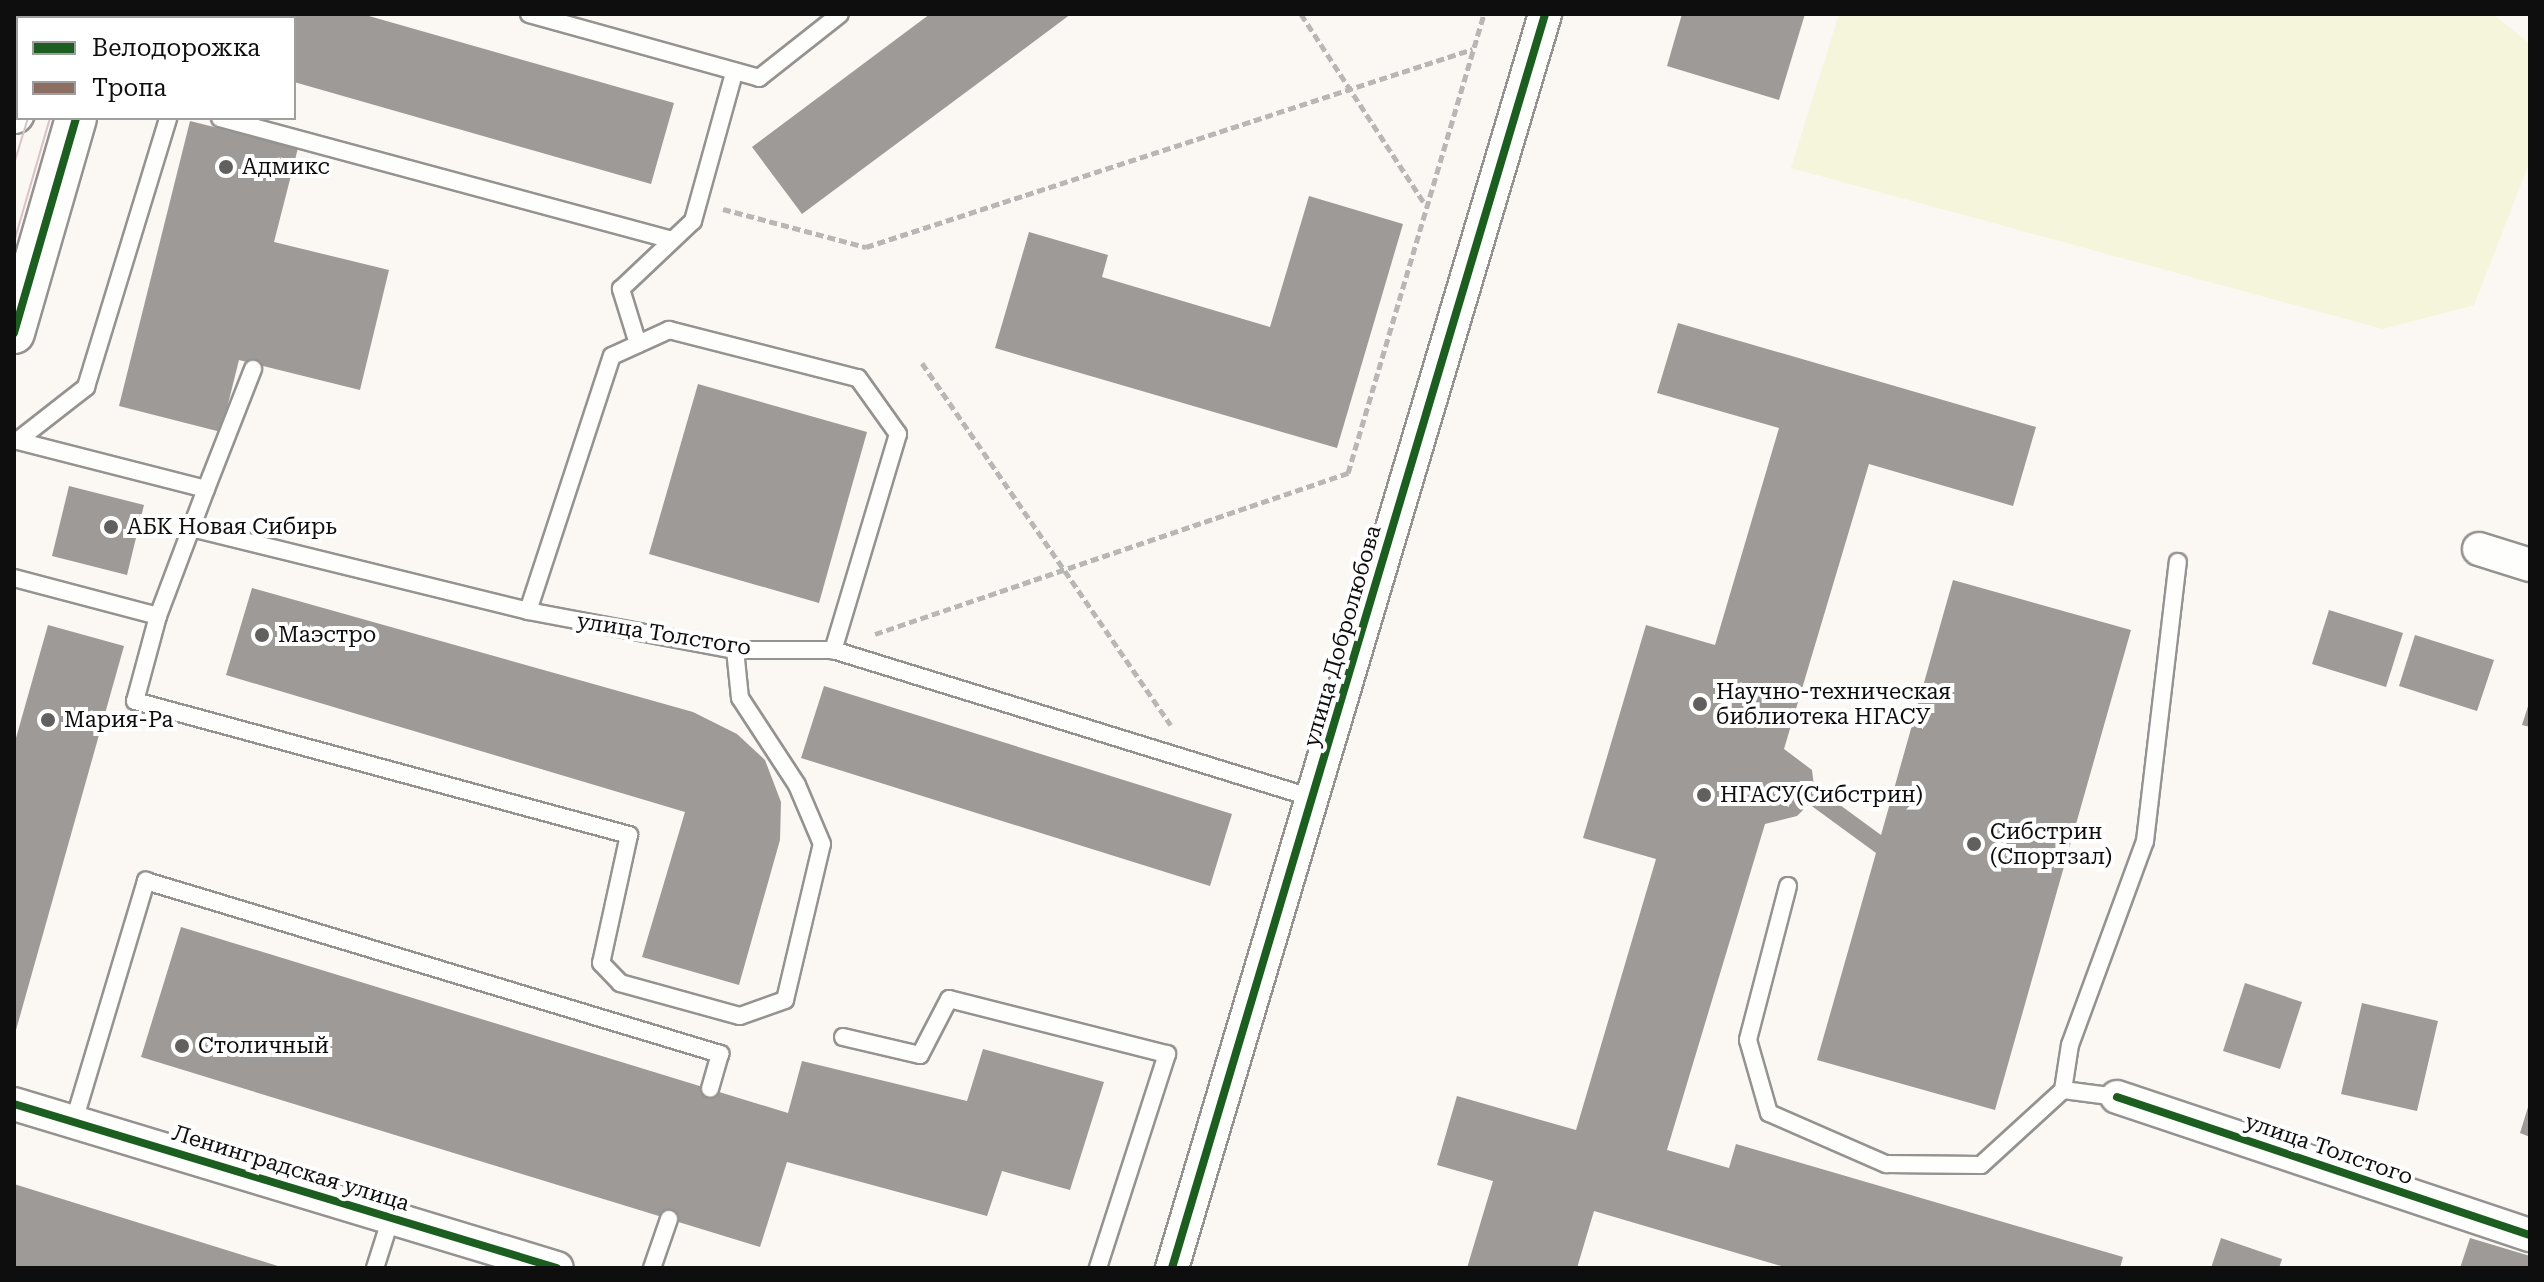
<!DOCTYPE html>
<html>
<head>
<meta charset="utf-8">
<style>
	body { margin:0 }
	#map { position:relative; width:2544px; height:1282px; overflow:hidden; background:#fbf7f2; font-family:"Roboto Serif",serif }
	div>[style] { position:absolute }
	.pitch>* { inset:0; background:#f4f5da }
	.building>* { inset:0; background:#9e9a98 }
	.path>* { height:5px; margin-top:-2.5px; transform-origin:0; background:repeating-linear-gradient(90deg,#b8b7b6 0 8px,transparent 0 12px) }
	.roads { filter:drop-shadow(2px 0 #959391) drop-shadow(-2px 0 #959391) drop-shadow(0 2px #959391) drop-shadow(0 -2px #959391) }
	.service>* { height:16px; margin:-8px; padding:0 8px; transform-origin:8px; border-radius:8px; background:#fefefd }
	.minor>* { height:32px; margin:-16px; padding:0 16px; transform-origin:16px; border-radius:16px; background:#fefefd }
	.tertiary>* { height:40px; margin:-20px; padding:0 20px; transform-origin:20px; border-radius:20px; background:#fefefd }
	.tram>* { height:2px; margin:-1px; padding:0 1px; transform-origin:1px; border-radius:1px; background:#d9c3c8 }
	.quiet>* { height:6px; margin-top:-3px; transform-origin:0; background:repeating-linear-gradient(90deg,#8d6e63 0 12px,transparent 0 18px) }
	.cycleway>* { height:8px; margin:-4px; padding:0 4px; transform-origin:4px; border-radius:4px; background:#1b5e20 }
	.dots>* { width:22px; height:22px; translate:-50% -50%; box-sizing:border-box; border:4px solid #fff; border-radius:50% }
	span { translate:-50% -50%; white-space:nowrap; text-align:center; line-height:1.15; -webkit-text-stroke:8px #fff; paint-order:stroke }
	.poi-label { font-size:22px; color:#0e0e0e }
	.left { translate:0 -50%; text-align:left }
	.street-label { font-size:22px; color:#0e0e0e }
	.frame { position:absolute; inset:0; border:16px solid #0e0e0e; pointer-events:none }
	.legend { position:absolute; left:16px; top:16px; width:280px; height:104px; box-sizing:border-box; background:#fff; border:2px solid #9f9f9f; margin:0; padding:10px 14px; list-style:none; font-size:24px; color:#0e0e0e }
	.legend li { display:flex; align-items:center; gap:16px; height:40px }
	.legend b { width:40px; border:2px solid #9f9f9f }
</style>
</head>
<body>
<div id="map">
	<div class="pitch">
		<i style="clip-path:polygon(1839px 14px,2493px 14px,2530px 44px,2530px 161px,2474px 305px,2383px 329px,1791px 168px)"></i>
	</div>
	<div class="building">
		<i style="clip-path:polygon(281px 14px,362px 14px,674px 103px,651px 184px,294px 82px,294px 18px)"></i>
		<i style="clip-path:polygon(930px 14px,1071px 14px,802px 214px,752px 147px)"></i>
		<i style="clip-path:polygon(1682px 14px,1805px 14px,1779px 100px,1667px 66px)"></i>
		<i style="clip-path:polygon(190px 121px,298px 148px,274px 242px,389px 270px,360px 390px,239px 360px,221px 432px,119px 406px)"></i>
		<i style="clip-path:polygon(1309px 196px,1403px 224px,1337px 448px,995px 348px,1029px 232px,1108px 255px,1102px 277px,1270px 327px)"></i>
		<i style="clip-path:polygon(1678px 323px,2036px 427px,2013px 506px,1869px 464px,1784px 749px,1812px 770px,1814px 786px,1881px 835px,1953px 580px,2131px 630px,1995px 1110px,1817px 1060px,1876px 853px,1809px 804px,1797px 816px,1765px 824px,1667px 1150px,1729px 1168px,1736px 1144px,2123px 1257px,2120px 1268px,1788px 1268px,1594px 1211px,1577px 1268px,1467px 1268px,1493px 1181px,1437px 1165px,1457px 1096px,1576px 1130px,1656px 859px,1583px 838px,1646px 625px,1715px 645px,1779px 428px,1657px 393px)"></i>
		<i style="clip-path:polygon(698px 384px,867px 432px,819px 603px,649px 554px)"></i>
		<i style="clip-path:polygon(69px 486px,144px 505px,127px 575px,52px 556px)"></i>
		<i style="clip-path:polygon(252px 588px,693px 712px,737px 734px,765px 760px,781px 802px,780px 840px,739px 985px,642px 957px,685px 812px,226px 675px)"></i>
		<i style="clip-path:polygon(2329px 610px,2403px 633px,2386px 687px,2312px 664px)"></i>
		<i style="clip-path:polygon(48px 625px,124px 646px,16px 1030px,14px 745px)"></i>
		<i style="clip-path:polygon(2415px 635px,2494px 660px,2477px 711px,2399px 686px)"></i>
		<i style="clip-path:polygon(824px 686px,1232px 814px,1210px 886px,801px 758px)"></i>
		<i style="clip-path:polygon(2530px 700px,2530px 727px,2522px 725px)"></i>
		<i style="clip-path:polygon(181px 927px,788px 1113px,802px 1061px,967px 1101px,983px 1049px,1104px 1082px,1070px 1190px,1002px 1171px,987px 1216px,787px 1162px,760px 1247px,141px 1057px)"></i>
		<i style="clip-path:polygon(2245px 983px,2302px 1002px,2280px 1069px,2223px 1051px)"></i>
		<i style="clip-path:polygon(2362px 1003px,2438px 1021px,2417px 1111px,2341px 1094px)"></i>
		<i style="clip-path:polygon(2529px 1104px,2530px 1104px,2530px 1137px,2520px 1133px)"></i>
		<i style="clip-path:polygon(14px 1184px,281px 1267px,281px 1268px,14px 1268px)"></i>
		<i style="clip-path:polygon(2221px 1238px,2282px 1259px,2279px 1268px,2211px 1268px)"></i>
		<i style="clip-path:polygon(2470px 1238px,2530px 1256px,2530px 1268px,2460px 1268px)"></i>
	</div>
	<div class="path">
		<i style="left:1301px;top:14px;width:227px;rotate:56.9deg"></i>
		<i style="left:723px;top:209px;width:148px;rotate:14.9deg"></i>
		<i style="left:866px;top:247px;width:638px;rotate:-18.07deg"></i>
		<i style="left:922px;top:363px;width:439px;rotate:55.5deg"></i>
		<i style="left:875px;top:634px;width:500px;rotate:-18.8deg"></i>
		<i style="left:1348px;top:473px;width:479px;rotate:-73.5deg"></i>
	</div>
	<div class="roads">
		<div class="service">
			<i style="left:529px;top:14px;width:239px;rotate:15.5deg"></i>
			<i style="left:759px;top:78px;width:103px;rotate:-38.3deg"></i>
			<i style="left:220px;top:118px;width:468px;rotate:15.1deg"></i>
			<i style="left:638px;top:344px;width:58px;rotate:-107.2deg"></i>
			<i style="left:621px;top:289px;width:99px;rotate:-43.4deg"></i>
			<i style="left:693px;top:221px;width:154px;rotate:-74.5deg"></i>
			<i style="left:14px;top:440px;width:198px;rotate:14.3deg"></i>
			<i style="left:206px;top:489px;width:136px;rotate:110.7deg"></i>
			<i style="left:17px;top:441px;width:88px;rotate:-38deg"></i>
			<i style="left:86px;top:387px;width:281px;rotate:-73deg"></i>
			<i style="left:206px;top:489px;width:129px;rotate:-68.6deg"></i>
			<i style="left:195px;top:529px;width:343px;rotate:13.8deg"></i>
			<i style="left:528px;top:611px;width:211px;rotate:10.7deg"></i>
			<i style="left:735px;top:650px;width:98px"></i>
			<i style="left:833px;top:650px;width:502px;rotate:17.14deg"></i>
			<i style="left:14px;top:578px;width:149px;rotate:14.8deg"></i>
			<i style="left:158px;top:616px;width:88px;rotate:105.1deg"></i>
			<i style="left:135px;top:701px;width:512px;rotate:15.18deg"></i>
			<i style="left:629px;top:835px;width:131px;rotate:102.3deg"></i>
			<i style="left:601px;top:963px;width:28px;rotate:46deg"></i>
			<i style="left:620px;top:983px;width:124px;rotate:15.4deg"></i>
			<i style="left:740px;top:1016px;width:48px;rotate:-19.6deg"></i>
			<i style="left:785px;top:1000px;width:160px;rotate:-76.7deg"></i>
			<i style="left:822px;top:844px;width:64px;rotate:-113deg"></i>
			<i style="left:797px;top:785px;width:104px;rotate:-123.2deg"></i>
			<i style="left:740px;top:698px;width:48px;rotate:-95.9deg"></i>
			<i style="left:528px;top:611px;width:268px;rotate:-71.8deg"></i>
			<i style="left:612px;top:356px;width:63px;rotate:-24.5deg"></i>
			<i style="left:669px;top:330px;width:195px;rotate:14.3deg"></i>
			<i style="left:858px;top:378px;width:69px;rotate:54.5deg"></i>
			<i style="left:898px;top:434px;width:226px;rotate:106.7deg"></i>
			<i style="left:1788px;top:886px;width:159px;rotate:104.6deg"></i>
			<i style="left:1748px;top:1040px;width:76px;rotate:74deg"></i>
			<i style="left:1769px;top:1113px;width:128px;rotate:23.6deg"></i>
			<i style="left:1886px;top:1164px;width:95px;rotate:0.6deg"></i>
			<i style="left:1981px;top:1165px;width:111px;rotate:-42.4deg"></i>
			<i style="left:843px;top:1037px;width:79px;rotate:13.2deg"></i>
			<i style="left:920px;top:1055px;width:63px;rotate:-62.6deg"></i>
			<i style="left:949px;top:999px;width:225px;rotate:14.2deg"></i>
			<i style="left:1167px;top:1054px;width:225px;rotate:107.9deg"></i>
			<i style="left:2117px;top:1097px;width:54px;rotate:-172.6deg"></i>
			<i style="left:2063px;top:1090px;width:46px;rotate:-81.2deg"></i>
			<i style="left:2070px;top:1045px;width:217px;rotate:-69.8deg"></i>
			<i style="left:2145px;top:841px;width:281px;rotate:-83.3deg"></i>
			<i style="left:74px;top:1121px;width:251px;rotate:-73.3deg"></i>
			<i style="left:146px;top:881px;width:600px;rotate:16.77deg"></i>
			<i style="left:720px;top:1054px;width:36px;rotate:106deg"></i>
			<i style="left:375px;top:1268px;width:52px;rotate:-72.3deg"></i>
			<i style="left:652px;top:1268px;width:52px;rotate:-70.9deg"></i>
		</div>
		<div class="minor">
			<i style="left:2479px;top:549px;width:53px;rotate:17.4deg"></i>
			<i style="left:2117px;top:1097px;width:435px;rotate:18.5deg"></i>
			<i style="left:14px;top:1104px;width:567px;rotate:16.81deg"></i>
			<i style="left:1172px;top:1268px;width:1308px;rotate:-73.43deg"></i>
		</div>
		<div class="tertiary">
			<i style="left:43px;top:18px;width:4px;rotate:-76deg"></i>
			<i style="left:105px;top:18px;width:4px;rotate:-76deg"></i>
			<i style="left:14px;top:113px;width:14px;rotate:-73deg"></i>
			<i style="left:14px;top:333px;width:224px;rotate:-73.9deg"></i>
		</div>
	</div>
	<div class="tram">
		<i style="left:58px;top:18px;width:4px;rotate:-76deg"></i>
		<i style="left:79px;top:18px;width:4px;rotate:-76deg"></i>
		<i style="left:14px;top:164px;width:48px;rotate:-73.1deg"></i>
		<i style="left:14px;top:242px;width:129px;rotate:-73.8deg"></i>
	</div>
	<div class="quiet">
		<i style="left:127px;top:18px;width:4px;rotate:-76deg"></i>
	</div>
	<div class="cycleway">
		<i style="left:14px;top:333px;width:224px;rotate:-73.9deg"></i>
		<i style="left:2117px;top:1097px;width:435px;rotate:18.5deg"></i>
		<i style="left:14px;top:1104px;width:567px;rotate:16.81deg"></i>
		<i style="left:1172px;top:1268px;width:1308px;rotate:-73.43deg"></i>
	</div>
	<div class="dots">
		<i style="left:226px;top:167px;background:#61605e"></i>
		<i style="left:111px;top:527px;background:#61605e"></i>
		<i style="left:262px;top:635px;background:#61605e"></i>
		<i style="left:1700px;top:704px;background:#61605e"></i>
		<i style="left:48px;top:720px;background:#61605e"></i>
		<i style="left:1704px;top:795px;background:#61605e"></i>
		<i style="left:1974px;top:844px;background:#61605e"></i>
		<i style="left:182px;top:1046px;background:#61605e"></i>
	</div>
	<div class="poi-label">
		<span class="left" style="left:242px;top:167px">Адмикс</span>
		<span class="left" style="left:127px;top:527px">АБК Новая Сибирь</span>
		<span class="left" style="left:278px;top:635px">Маэстро</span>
		<span class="left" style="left:1716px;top:704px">Научно-техническая<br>библиотека НГАСУ</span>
		<span class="left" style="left:64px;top:720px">Мария-Ра</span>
		<span class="left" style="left:1720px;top:795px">НГАСУ(Сибстрин)</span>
		<span class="left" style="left:1990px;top:844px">Сибстрин<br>(Спортзал)</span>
		<span class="left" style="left:198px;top:1046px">Столичный</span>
	</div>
	<div class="street-label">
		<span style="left:664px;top:634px;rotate:9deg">улица Толстого</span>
		<span style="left:1342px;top:636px;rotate:-74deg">улица Добролюбова</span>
		<span style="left:2329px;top:1149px;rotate:19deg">улица Толстого</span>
		<span style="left:291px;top:1168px;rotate:17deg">Ленинградская улица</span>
	</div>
	<div class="frame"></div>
	<ul class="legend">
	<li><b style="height:10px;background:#1b5e20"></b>Велодорожка</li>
	<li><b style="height:10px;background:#8d6e63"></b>Тропа</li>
	</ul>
</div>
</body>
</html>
